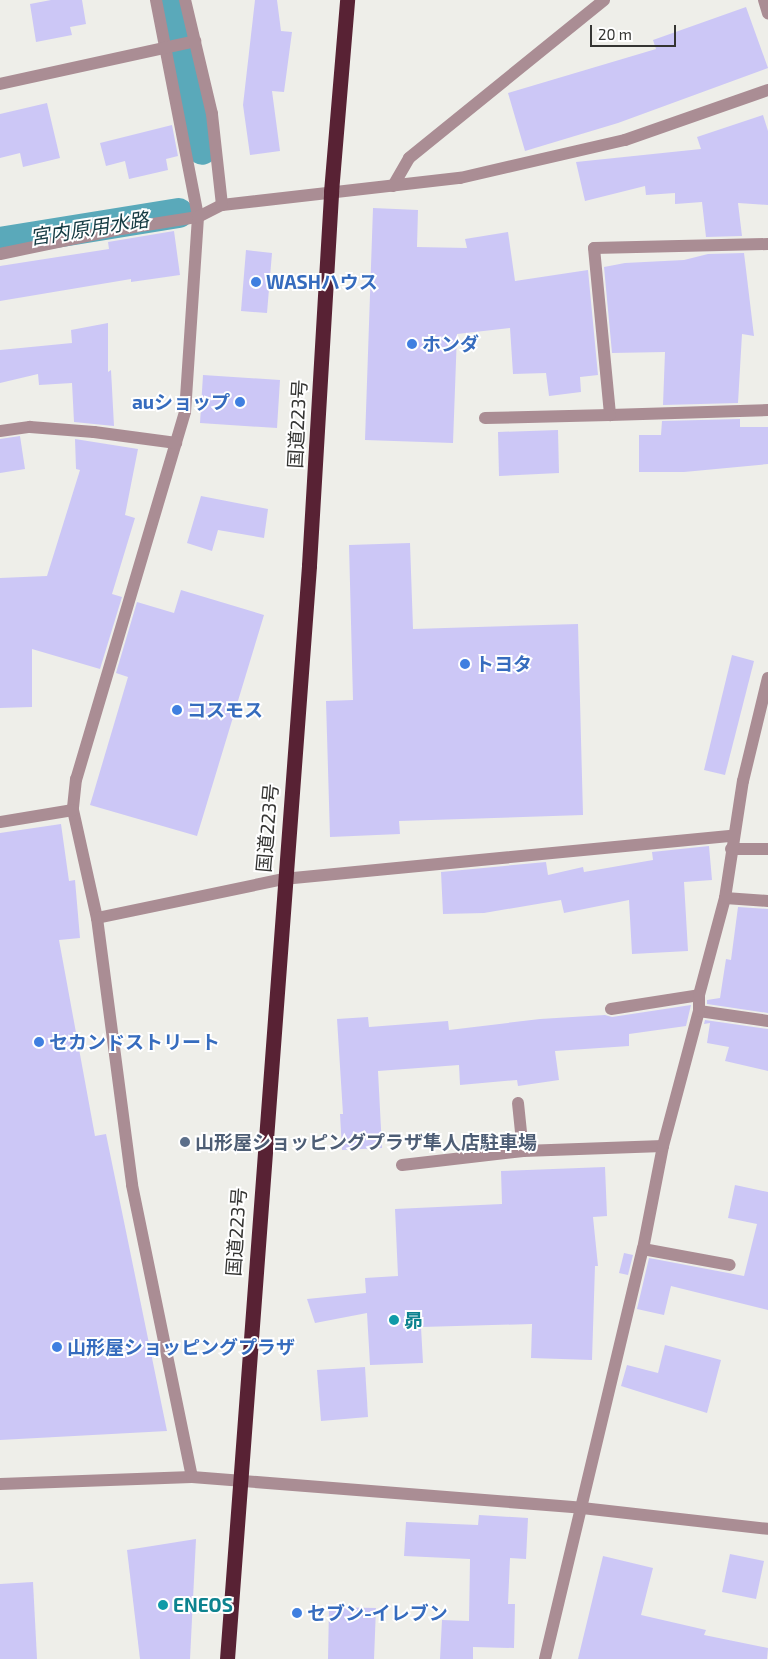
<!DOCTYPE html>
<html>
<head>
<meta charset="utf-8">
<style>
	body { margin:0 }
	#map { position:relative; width:768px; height:1659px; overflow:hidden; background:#eeeee9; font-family:"Exo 2","Noto Sans JP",sans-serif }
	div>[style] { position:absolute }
	.canal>* { height:30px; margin:-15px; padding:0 15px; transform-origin:15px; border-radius:15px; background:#5aa9ba }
	.building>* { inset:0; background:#ccc7f6 }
	.minor>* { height:12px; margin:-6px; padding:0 6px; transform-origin:6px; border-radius:6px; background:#aa8d94 }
	.highway>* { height:15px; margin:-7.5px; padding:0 7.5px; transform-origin:7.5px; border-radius:7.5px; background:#582234 }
	.dots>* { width:14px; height:14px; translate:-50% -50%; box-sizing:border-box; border:2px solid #fff; border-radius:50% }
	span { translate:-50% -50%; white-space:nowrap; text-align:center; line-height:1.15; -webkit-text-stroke:4px #fff; paint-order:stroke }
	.shop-label { font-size:19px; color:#366cbe; font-weight:700 }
	.left { translate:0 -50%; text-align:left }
	.right { translate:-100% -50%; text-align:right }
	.street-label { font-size:19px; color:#343432 }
	.service-label { font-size:19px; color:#4e5e75; font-weight:700 }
	.culture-label { font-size:19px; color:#0d838f; font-weight:700 }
	.water-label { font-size:20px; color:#153b43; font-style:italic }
	.scale { position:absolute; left:590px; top:25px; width:86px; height:22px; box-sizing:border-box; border:2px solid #343432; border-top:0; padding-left:6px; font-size:15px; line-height:18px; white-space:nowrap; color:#343432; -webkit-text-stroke:4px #fff; paint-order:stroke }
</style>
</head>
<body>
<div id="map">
	<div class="canal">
		<i style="left:171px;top:0;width:153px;rotate:78.3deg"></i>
		<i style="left:0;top:242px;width:181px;rotate:-9.2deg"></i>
	</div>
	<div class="building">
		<i style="clip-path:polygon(51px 0,82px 0,86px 24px,70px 27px,72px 35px,36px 42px,30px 4px)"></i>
		<i style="clip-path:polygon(255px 0,277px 0,281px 31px,292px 32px,284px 92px,272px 91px,280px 151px,250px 155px,243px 105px)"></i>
		<i style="clip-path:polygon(746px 7px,768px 68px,618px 123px,525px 151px,508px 93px,656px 49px,653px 40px)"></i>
		<i style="clip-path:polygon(47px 103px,60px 158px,23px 167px,20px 153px,0 158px,0 114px)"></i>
		<i style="clip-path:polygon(763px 115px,768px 131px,768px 205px,738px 203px,742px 236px,706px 237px,702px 202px,675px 204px,675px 193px,646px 195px,645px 186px,585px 201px,576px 162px,701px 149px,697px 137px)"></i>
		<i style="clip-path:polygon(172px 125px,178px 156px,166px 159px,168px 170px,129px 179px,125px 161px,106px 166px,100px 143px)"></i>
		<i style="clip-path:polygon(373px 208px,418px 210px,417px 247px,467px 248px,465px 239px,508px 232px,515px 281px,588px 270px,598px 375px,580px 377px,581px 392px,549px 396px,546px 373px,513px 374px,510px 328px,457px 334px,453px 443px,365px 440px)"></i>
		<i style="clip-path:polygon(174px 231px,180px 275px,131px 282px,131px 279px,0 301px,0 266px,109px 249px,108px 242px)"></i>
		<i style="clip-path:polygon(246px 250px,272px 253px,267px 313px,241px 311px)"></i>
		<i style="clip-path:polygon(744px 253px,754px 336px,742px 334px,738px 403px,663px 405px,665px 352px,612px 353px,604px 267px,625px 263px,684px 260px,708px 254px)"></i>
		<i style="clip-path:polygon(108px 323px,108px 372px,111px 370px,114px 426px,74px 422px,72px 383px,39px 385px,38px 374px,0 383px,0 350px,72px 343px,71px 330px)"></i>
		<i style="clip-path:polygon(203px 375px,280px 380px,277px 428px,200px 423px)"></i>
		<i style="clip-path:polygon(740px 419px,740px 427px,768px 427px,768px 464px,684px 472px,639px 472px,639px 435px,661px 435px,662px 421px)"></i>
		<i style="clip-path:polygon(558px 430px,559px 473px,499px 476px,498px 432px)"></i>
		<i style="clip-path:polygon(20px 436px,25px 469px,0 473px,0 439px)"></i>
		<i style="clip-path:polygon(75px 439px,138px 449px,125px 515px,135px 518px,112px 594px,122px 597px,100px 669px,32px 649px,32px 707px,0 708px,0 578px,47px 576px,80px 470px,76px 469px)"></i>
		<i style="clip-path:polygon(201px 496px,268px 509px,264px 538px,218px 530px,212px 551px,187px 543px)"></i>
		<i style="clip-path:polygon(410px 543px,413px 629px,578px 624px,583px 815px,399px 821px,400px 834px,330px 837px,326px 701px,353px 700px,349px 545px)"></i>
		<i style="clip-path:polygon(181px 590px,264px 615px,197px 836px,90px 805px,128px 677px,116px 673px,137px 602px,174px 613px)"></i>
		<i style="clip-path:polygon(732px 655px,754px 661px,725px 775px,704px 770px)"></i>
		<i style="clip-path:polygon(61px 824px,69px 881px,75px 880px,80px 938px,59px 940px,95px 1136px,106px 1134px,167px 1431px,0 1440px,0 833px)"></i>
		<i style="clip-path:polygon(709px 846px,712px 880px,684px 882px,688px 951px,632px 954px,629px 900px,564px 913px,561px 900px,484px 913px,443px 914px,441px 872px,546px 862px,548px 875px,583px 867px,584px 872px,653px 860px,652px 852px)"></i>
		<i style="clip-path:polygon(738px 907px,768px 909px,768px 1013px,707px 1004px,707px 1000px,720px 998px,726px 959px,731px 960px)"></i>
		<i style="clip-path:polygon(691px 1005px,686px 1026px,629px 1034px,629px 1046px,555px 1051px,559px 1080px,518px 1086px,517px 1080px,460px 1085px,459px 1065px,378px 1071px,382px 1148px,342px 1150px,340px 1114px,343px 1114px,337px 1019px,368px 1017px,369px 1027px,448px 1021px,449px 1030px,540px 1019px,605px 1015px,612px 1017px)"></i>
		<i style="clip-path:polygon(705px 1020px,768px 1029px,768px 1071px,725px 1061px,729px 1047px,707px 1043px,710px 1023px,704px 1024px)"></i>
		<i style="clip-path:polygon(605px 1167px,607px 1216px,593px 1217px,598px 1266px,595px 1266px,592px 1360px,531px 1358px,532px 1324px,421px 1327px,423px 1363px,370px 1365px,367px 1313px,315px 1323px,307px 1299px,366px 1293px,365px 1278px,398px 1276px,395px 1209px,502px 1204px,501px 1171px)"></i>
		<i style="clip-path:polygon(735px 1185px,768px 1192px,768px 1310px,671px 1286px,664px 1315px,637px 1309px,649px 1258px,744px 1276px,757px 1224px,728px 1218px)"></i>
		<i style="clip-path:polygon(624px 1253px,633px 1255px,628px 1275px,619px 1273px)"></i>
		<i style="clip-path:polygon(665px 1345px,721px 1360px,707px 1413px,621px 1386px,627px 1365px,658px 1373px)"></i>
		<i style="clip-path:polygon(365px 1367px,368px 1417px,321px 1421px,317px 1370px)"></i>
		<i style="clip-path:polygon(479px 1515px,528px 1518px,526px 1559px,510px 1558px,508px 1604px,515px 1604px,514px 1648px,473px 1647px,473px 1659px,440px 1659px,442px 1620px,469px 1621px,470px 1559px,404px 1556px,406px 1522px,478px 1525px)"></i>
		<i style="clip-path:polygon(196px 1539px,190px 1659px,140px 1659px,127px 1550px)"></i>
		<i style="clip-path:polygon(730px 1554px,764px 1561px,756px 1599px,722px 1592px)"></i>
		<i style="clip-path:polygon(603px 1556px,653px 1568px,641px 1615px,706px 1630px,704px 1635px,768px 1648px,767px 1659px,578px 1659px)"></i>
		<i style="clip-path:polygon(33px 1582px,37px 1659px,0 1659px,0 1584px)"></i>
		<i style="clip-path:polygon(329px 1607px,376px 1608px,374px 1659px,328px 1659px)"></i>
	</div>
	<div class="minor">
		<i style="left:156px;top:0;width:221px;rotate:79deg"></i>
		<i style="left:198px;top:217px;width:195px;rotate:93.8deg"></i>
		<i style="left:185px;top:412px;width:383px;rotate:106.5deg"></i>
		<i style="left:76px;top:779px;width:31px;rotate:96deg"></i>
		<i style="left:73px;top:810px;width:111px;rotate:77.5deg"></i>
		<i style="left:97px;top:918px;width:269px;rotate:82.5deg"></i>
		<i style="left:132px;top:1185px;width:298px;rotate:78.4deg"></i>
		<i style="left:764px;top:0;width:14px;rotate:73deg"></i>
		<i style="left:0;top:84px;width:200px;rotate:-12.4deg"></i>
		<i style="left:393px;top:186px;width:32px;rotate:-60deg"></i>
		<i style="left:409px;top:158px;width:251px;rotate:-39deg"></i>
		<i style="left:222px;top:205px;width:240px;rotate:-6.5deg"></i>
		<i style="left:460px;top:178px;width:169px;rotate:-13deg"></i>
		<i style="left:625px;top:140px;width:151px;rotate:-19.3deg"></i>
		<i style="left:768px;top:244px;width:174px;rotate:178.7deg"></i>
		<i style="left:594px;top:248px;width:168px;rotate:84.5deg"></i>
		<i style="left:610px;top:415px;width:158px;rotate:-1.8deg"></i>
		<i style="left:0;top:254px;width:124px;rotate:-11.7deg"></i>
		<i style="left:121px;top:229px;width:78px;rotate:-8.9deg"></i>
		<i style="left:198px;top:217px;width:27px;rotate:-27deg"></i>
		<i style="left:222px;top:205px;width:92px;rotate:-96.3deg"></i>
		<i style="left:212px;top:114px;width:117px;rotate:-103.3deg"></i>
		<i style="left:485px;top:418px;width:125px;rotate:-1.4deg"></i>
		<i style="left:0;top:431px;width:30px;rotate:-8deg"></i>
		<i style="left:30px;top:427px;width:64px;rotate:4.5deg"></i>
		<i style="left:94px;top:432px;width:83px;rotate:7.6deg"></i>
		<i style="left:0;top:822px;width:74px;rotate:-9.3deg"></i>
		<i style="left:731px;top:849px;width:37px"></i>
		<i style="left:725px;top:898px;width:43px;rotate:4deg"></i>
		<i style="left:97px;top:918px;width:190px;rotate:-11.8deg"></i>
		<i style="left:283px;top:879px;width:451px;rotate:-5.5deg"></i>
		<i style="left:611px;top:1009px;width:89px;rotate:-9deg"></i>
		<i style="left:699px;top:1011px;width:70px;rotate:8.2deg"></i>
		<i style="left:518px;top:1103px;width:48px;rotate:84.1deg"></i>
		<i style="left:402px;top:1165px;width:122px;rotate:-6.6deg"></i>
		<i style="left:523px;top:1151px;width:140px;rotate:-2deg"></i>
		<i style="left:643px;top:1249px;width:88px;rotate:10.4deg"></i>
		<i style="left:0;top:1484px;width:192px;rotate:-2.1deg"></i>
		<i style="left:192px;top:1477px;width:391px;rotate:4.5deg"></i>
		<i style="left:582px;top:1508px;width:187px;rotate:6.4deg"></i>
		<i style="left:545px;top:1659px;width:422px;rotate:-76.6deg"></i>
		<i style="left:643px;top:1249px;width:105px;rotate:-79deg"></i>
		<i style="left:663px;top:1146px;width:140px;rotate:-75.1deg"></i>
		<i style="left:699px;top:1011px;width:16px;rotate:-90deg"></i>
		<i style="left:699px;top:995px;width:100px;rotate:-75deg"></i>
		<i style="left:725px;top:898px;width:118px;rotate:-81.3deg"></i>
		<i style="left:743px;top:781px;width:106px;rotate:-76.4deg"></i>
	</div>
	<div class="highway">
		<i style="left:227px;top:1659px;width:1097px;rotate:-85.71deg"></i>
		<i style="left:309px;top:565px;width:374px;rotate:-86.6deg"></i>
		<i style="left:331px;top:192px;width:193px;rotate:-85.2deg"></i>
	</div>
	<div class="dots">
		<i style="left:256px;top:282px;background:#3f7fe0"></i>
		<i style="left:412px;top:344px;background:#3f7fe0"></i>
		<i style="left:240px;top:402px;background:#3f7fe0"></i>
		<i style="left:465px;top:664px;background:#3f7fe0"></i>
		<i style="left:177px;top:710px;background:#3f7fe0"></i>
		<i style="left:39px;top:1042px;background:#3f7fe0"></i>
		<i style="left:185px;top:1142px;background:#5c6f8a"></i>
		<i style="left:394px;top:1320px;background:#0f9aa8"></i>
		<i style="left:57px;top:1347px;background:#3f7fe0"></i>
		<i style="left:163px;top:1605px;background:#0f9aa8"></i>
		<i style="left:297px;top:1613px;background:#3f7fe0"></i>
	</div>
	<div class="shop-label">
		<span class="left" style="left:266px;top:282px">WASHハウス</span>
		<span class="left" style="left:422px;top:344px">ホンダ</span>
		<span class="right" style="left:230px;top:402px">auショップ</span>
		<span class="left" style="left:475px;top:664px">トヨタ</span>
		<span class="left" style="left:187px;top:710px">コスモス</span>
		<span class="left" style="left:49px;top:1042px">セカンドストリート</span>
		<span class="left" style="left:67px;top:1347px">山形屋ショッピングプラザ</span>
		<span class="left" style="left:307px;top:1613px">セブン-イレブン</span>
	</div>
	<div class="street-label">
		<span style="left:297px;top:424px;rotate:-87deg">国道223号</span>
		<span style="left:267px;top:828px;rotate:-85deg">国道223号</span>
		<span style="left:236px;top:1232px;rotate:-86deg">国道223号</span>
	</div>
	<div class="service-label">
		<span class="left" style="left:195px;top:1142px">山形屋ショッピングプラザ隼人店駐車場</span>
	</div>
	<div class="culture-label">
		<span class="left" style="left:404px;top:1320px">昴</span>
		<span class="left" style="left:173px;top:1605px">ENEOS</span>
	</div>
	<div class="water-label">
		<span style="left:89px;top:228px;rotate:-9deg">宮内原用水路</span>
	</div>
	<div class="scale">20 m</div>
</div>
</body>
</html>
